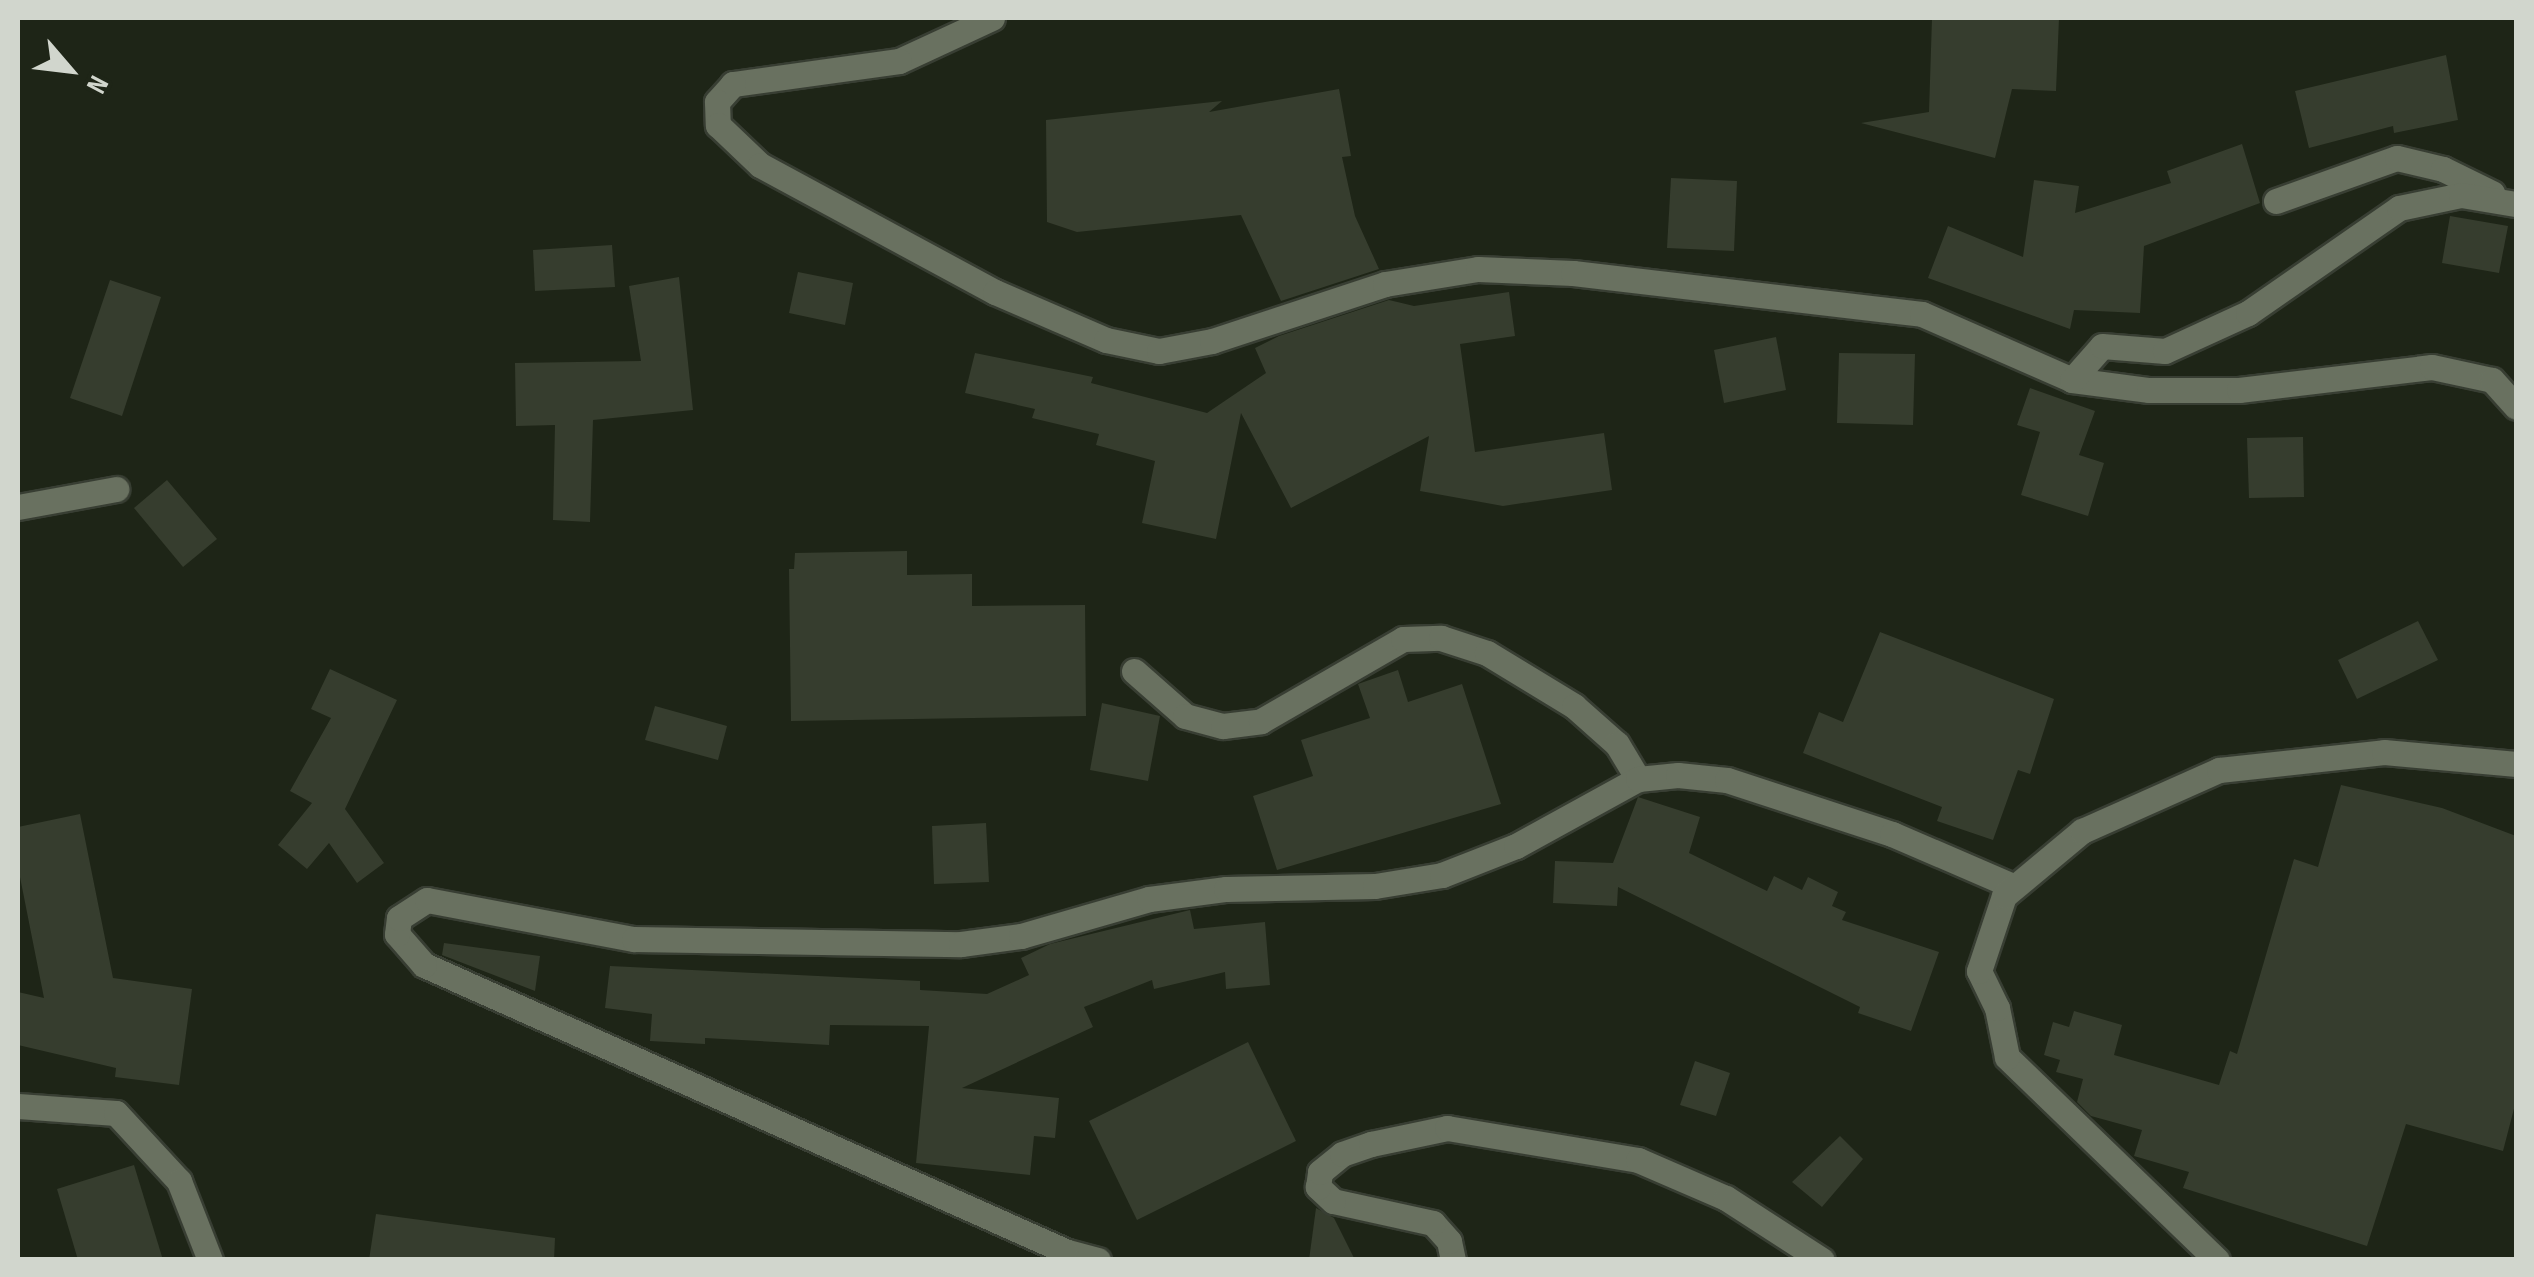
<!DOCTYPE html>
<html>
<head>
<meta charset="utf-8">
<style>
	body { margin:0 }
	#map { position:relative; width:2534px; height:1277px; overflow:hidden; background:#1e2517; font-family:"Sofia Sans Condensed",sans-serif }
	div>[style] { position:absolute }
	.building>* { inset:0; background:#363d2e }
	.roads { filter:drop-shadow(2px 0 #383e33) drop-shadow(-2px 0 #383e33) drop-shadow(0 2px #383e33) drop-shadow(0 -2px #383e33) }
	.minor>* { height:25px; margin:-12.5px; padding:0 12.5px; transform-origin:12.5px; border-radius:12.5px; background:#697160 }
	span { translate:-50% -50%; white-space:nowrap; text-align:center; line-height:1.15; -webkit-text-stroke:8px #1e2517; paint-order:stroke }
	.frame { position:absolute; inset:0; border:20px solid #d1d6cd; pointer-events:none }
	.north { position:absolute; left:20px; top:20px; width:100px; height:100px; -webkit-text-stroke:8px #1e2517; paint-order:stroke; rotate:118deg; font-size:28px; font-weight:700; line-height:40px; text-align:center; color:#d1d6cd }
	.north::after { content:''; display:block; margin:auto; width:35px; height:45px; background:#d1d6cd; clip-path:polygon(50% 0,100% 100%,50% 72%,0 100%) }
</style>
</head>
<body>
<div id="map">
	<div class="building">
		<i style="clip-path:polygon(1932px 18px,2059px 18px,2056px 91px,2012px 89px,1995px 158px,1861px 123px,1929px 112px)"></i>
		<i style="clip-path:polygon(2446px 55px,2458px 120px,2394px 133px,2393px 126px,2309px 148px,2295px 91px)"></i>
		<i style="clip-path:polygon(1339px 89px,1351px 156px,1342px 157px,1355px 216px,1379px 269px,1281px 301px,1241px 215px,1077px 232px,1047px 222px,1046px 120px,1222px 101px,1209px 112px)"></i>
		<i style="clip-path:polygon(2242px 144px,2260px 203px,2144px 246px,2140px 313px,2074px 310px,2070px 329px,1928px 278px,1948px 226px,2023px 257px,2034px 180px,2079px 186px,2075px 213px,2171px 183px,2167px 171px)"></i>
		<i style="clip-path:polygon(1671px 178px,1737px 181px,1734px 251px,1667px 248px)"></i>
		<i style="clip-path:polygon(2450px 216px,2508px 226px,2499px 273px,2442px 263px)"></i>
		<i style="clip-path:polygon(612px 245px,615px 287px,535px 291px,533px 250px)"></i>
		<i style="clip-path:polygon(798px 272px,853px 283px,845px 325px,789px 313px)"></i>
		<i style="clip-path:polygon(679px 277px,693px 410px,593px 420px,590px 522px,553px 520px,555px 425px,516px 426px,515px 363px,641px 361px,629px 286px)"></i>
		<i style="clip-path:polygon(110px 280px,161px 297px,122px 416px,70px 398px)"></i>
		<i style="clip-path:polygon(1509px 292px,1515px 336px,1460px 344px,1475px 452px,1604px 433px,1612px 490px,1503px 506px,1420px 491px,1429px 436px,1291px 508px,1241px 413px,1216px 539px,1142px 523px,1155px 461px,1096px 445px,1099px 434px,1032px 418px,1035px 409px,965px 393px,975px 353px,1093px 377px,1091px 383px,1207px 413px,1266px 373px,1255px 348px,1279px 336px,1389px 300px,1414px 306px)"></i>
		<i style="clip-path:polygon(1776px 337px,1786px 390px,1724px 403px,1714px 350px)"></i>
		<i style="clip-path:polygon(1839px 353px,1915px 354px,1913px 425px,1837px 423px)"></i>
		<i style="clip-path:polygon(2030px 388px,2095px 411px,2079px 455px,2104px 463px,2088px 516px,2021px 495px,2040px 432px,2017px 425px)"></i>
		<i style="clip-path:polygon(2303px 437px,2304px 497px,2249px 498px,2247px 438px)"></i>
		<i style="clip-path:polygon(167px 480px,217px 539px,183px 567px,134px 508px)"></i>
		<i style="clip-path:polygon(907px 551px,907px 575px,972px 574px,972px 606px,1085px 605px,1086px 716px,791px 721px,789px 569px,794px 569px,795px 553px)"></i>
		<i style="clip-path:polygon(2418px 621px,2438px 660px,2357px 699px,2338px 660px)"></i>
		<i style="clip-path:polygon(1880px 632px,2054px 699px,2030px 774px,2018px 770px,1993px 840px,1937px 821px,1942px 807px,1803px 753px,1819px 712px,1843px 722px)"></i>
		<i style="clip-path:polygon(330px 669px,397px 700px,345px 809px,384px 863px,357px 883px,329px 843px,307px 869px,278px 845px,312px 803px,290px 791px,331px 718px,311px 709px)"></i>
		<i style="clip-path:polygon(1398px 670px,1408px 702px,1462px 684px,1501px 804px,1277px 870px,1253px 796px,1313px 776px,1301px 740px,1370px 718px,1358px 684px)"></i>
		<i style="clip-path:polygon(1102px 703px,1160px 716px,1148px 781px,1090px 770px)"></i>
		<i style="clip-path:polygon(655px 706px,727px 726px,718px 760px,645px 740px)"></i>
		<i style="clip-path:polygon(2341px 785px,2442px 808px,2516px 836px,2516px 1101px,2503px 1151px,2406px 1124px,2367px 1246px,2183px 1188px,2189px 1172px,2134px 1156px,2142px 1130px,2091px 1116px,2077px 1102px,2083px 1079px,2056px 1072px,2060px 1060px,2044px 1055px,2053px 1022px,2069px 1027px,2074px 1011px,2122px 1025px,2114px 1055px,2219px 1085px,2230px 1051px,2237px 1054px,2294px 859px,2318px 867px)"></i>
		<i style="clip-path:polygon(1638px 797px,1700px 817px,1689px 853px,1767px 891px,1774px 876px,1802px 890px,1808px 877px,1838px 892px,1832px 906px,1846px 912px,1842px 920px,1939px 952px,1911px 1031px,1858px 1013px,1860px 1007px,1618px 887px,1617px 906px,1553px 903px,1555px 861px,1613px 863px)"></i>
		<i style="clip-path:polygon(80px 814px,113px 978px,192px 989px,179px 1085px,115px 1077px,116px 1068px,18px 1045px,18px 992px,44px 998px,18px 867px,18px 827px)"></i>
		<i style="clip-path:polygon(986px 823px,989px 882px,934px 884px,932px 826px)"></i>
		<i style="clip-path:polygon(1190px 910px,1194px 929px,1265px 922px,1270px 985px,1226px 989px,1225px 972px,1154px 989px,1152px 980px,1084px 1007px,1093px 1027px,962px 1088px,1059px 1098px,1055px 1138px,1034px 1136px,1030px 1175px,916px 1163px,929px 1026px,830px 1025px,829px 1045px,705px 1038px,705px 1044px,650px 1041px,652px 1014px,605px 1008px,610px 966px,920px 981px,920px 990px,987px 994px,1029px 975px,1021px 958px,1050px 944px)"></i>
		<i style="clip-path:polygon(444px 943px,540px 956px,535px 991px,442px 955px)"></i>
		<i style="clip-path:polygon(1248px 1042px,1296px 1141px,1137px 1220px,1089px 1121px)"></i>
		<i style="clip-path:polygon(1695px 1061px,1730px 1073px,1716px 1116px,1680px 1105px)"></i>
		<i style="clip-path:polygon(1840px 1136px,1863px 1159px,1822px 1207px,1792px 1182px)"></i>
		<i style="clip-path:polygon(134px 1165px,163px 1260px,78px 1260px,57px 1189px)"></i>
		<i style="clip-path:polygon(1316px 1208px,1334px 1218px,1355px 1260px,1309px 1260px)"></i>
		<i style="clip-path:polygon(376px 1214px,555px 1238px,554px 1260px,369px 1260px)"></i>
	</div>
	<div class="roads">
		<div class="minor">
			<i style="left:992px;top:18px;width:102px;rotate:155.2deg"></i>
			<i style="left:899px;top:61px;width:168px;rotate:172.1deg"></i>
			<i style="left:733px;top:84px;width:24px;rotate:132deg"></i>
			<i style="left:717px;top:102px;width:23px;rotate:88deg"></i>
			<i style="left:718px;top:125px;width:58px;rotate:43.6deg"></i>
			<i style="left:760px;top:165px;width:267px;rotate:28.4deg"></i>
			<i style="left:995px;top:292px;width:121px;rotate:23.4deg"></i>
			<i style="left:1106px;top:340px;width:54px;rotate:11.7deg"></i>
			<i style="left:1159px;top:351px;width:54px;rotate:-10.7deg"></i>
			<i style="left:1212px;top:341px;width:182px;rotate:-18.2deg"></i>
			<i style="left:1385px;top:284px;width:94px;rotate:-9.2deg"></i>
			<i style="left:1478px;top:269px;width:95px;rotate:2.4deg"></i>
			<i style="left:1573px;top:273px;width:351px;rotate:6.7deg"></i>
			<i style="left:1922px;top:314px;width:164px;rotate:23.7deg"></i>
			<i style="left:2072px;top:380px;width:78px;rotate:7.4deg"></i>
			<i style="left:2149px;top:390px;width:90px"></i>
			<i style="left:2239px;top:390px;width:194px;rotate:-6.8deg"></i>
			<i style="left:2432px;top:367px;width:61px;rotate:12.2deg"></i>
			<i style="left:2492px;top:380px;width:36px;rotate:48deg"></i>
			<i style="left:2276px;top:201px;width:128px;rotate:-19.6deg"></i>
			<i style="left:2397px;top:158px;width:47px;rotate:13.4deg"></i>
			<i style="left:2443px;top:169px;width:55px;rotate:26.1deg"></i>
			<i style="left:2072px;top:380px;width:45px;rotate:-48.6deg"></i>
			<i style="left:2102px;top:346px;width:63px;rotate:4.5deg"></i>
			<i style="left:2165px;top:351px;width:91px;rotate:-24.6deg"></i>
			<i style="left:2248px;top:313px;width:184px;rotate:-34.8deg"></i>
			<i style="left:2399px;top:208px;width:63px;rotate:-11.8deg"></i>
			<i style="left:2461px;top:195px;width:56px;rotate:9.3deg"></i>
			<i style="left:18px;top:507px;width:100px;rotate:-10.4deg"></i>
			<i style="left:1134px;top:671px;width:68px;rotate:41.4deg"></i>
			<i style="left:1185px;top:716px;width:39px;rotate:15deg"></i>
			<i style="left:1223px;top:726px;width:38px;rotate:-7deg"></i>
			<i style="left:1261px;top:721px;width:164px;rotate:-30deg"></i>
			<i style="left:1403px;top:639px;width:38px;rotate:-2deg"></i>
			<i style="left:1441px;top:638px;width:48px;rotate:18.1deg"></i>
			<i style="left:1487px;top:653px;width:102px;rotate:31.3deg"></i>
			<i style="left:1574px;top:706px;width:57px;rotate:41.5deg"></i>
			<i style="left:1617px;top:744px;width:41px;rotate:59deg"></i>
			<i style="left:18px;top:1106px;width:98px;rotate:4.1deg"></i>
			<i style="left:116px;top:1113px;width:93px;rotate:47.2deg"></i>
			<i style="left:179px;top:1181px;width:85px;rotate:68.6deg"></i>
			<i style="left:1098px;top:1260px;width:34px;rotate:-165deg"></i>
			<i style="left:1065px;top:1251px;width:702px;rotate:-155.95deg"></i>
			<i style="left:424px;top:965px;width:41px;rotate:-131.1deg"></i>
			<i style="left:397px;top:934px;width:16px;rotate:-83deg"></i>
			<i style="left:399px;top:918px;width:33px;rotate:-33deg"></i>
			<i style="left:427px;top:900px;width:211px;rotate:10.7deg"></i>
			<i style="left:634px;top:939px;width:327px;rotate:0.9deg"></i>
			<i style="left:961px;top:944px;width:61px;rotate:-7.6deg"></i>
			<i style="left:1021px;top:936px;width:133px;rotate:-16.1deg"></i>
			<i style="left:1149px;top:899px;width:78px;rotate:-7.4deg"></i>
			<i style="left:1226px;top:889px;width:149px;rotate:-1.2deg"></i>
			<i style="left:1375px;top:886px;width:68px;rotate:-9.3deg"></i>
			<i style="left:1442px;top:875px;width:79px;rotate:-21.4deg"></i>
			<i style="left:1516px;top:846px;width:139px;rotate:-28.8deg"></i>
			<i style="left:1638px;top:779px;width:40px;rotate:-5.7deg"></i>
			<i style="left:1678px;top:775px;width:49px;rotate:5.8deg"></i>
			<i style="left:1727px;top:780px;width:174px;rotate:18.1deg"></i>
			<i style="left:1892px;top:834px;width:132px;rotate:23.3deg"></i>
			<i style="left:1453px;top:1260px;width:19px;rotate:-102deg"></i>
			<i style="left:1449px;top:1241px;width:24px;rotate:-132deg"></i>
			<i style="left:1433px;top:1223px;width:102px;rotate:-167.6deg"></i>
			<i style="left:1333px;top:1201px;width:21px;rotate:-137deg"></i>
			<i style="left:1318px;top:1187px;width:15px;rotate:-82deg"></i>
			<i style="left:1320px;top:1172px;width:28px;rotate:-39deg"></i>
			<i style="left:1342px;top:1154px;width:31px;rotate:-19deg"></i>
			<i style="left:1371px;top:1144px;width:78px;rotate:-11.9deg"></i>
			<i style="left:1447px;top:1128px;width:194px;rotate:9.5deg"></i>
			<i style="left:1638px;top:1160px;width:96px;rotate:23.4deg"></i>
			<i style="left:1726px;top:1198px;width:114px;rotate:32.9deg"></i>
			<i style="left:2217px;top:1260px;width:292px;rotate:-136deg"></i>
			<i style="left:2007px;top:1057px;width:50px;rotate:-101.5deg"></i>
			<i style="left:1997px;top:1008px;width:41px;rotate:-115.9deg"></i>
			<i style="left:1979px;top:971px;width:79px;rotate:-71.6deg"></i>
			<i style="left:2004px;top:896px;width:102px;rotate:-39.8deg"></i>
			<i style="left:2082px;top:831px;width:150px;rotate:-24deg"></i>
			<i style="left:2219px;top:770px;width:166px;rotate:-6.2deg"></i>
			<i style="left:2384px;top:752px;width:133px;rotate:5.2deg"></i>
		</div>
	</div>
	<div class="frame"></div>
	<div class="north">N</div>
</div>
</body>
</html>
